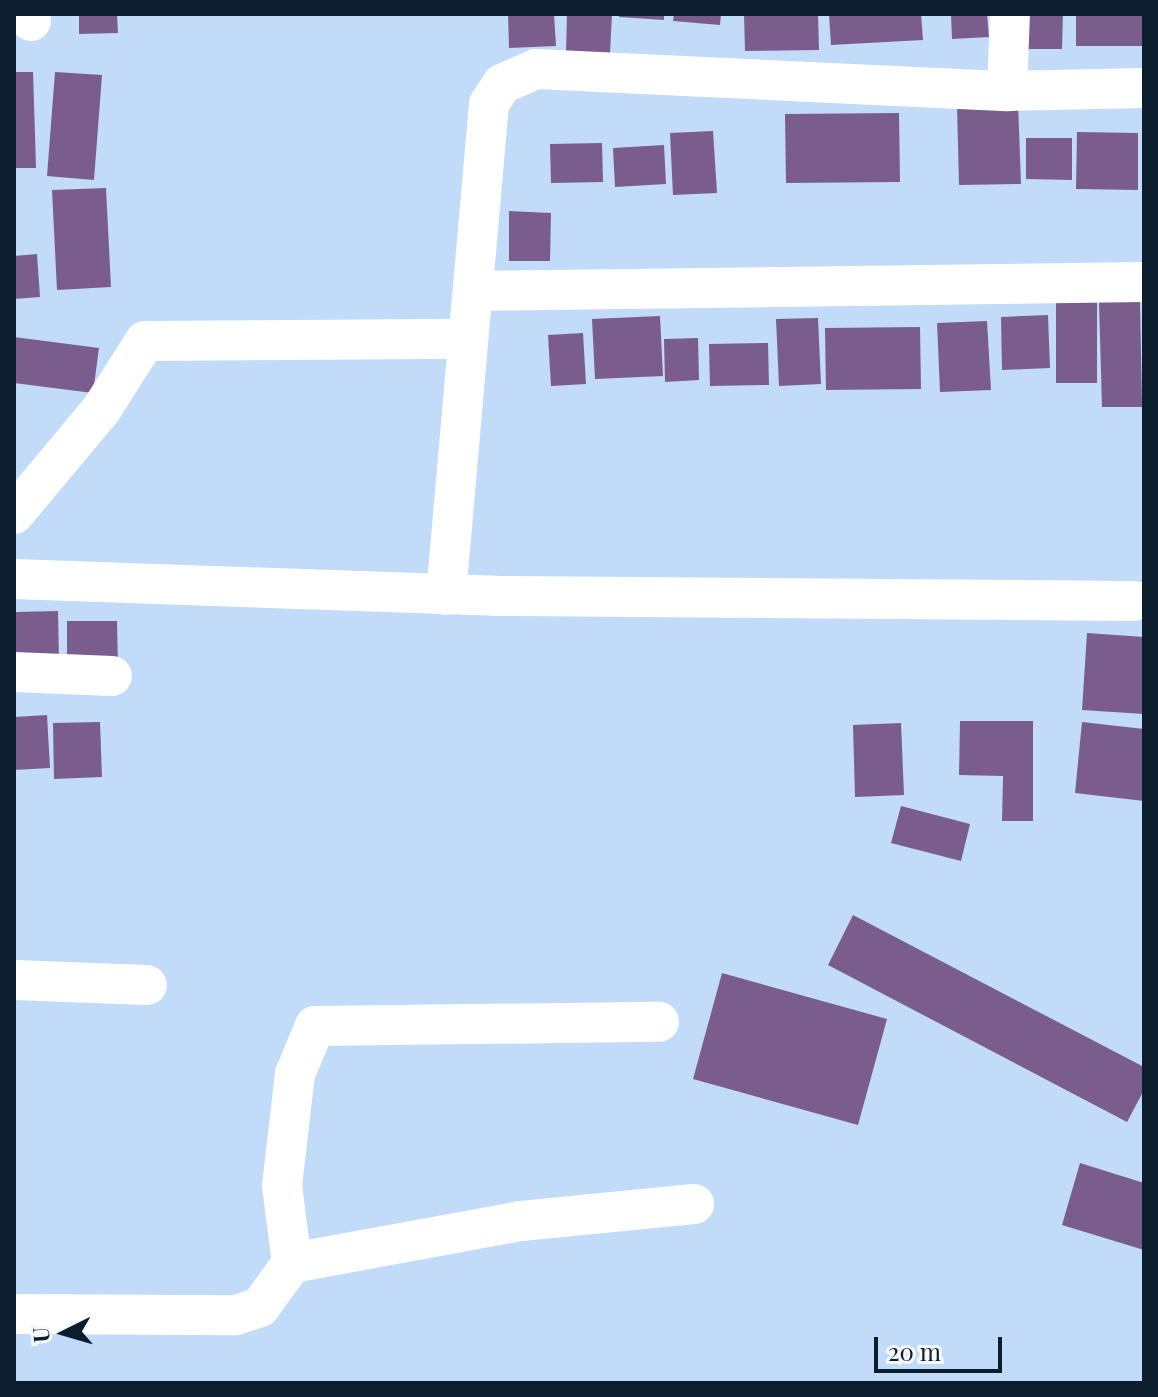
<!DOCTYPE html>
<html>
<head>
<meta charset="utf-8">
<style>
	body { margin:0 }
	#map { position:relative; width:1158px; height:1397px; overflow:hidden; background:#c1dbf8; font-family:"Playfair Display",serif }
	div>[style] { position:absolute }
	.building>* { inset:0; background:#7b5d8d }
	.street>* { height:40px; margin:-20px; padding:0 20px; transform-origin:20px; border-radius:20px; background:#fff }
	span { translate:-50% -50%; white-space:nowrap; text-align:center; line-height:1.15; -webkit-text-stroke:7px #f5f9fe; paint-order:stroke }
	.frame { position:absolute; inset:0; border:16px solid #0c1d2e; pointer-events:none }
	.north { position:absolute; left:24px; top:1293px; width:80px; height:80px; -webkit-text-stroke:6px #f5f9fe; paint-order:stroke; rotate:265deg; font-size:22px; font-weight:700; line-height:32px; text-align:center; color:#0c1d2e }
	.north::after { content:''; display:block; margin:auto; width:28px; height:36px; background:#0c1d2e; clip-path:polygon(50% 0,100% 100%,50% 72%,0 100%) }
	.scale { position:absolute; left:874px; top:1337px; width:128px; height:36px; box-sizing:border-box; border:4px solid #0c1d2e; border-top:0; padding-left:10px; font-size:24px; line-height:28px; white-space:nowrap; color:#0c1d2e; -webkit-text-stroke:6px #f5f9fe; paint-order:stroke }
</style>
</head>
<body>
<div id="map">
	<div class="building">
		<i style="clip-path:polygon(79px 14px,117px 14px,118px 33px,79px 34px)"></i>
		<i style="clip-path:polygon(508px 14px,554px 14px,556px 46px,509px 48px)"></i>
		<i style="clip-path:polygon(567px 14px,612px 14px,610px 53px,566px 52px)"></i>
		<i style="clip-path:polygon(619px 14px,664px 14px,664px 20px,619px 17px)"></i>
		<i style="clip-path:polygon(674px 14px,721px 14px,720px 25px,673px 21px)"></i>
		<i style="clip-path:polygon(744px 14px,818px 14px,819px 50px,745px 51px)"></i>
		<i style="clip-path:polygon(829px 14px,921px 14px,923px 40px,831px 45px)"></i>
		<i style="clip-path:polygon(951px 14px,987px 14px,989px 37px,952px 39px)"></i>
		<i style="clip-path:polygon(1015px 14px,1063px 14px,1062px 49px,1014px 49px)"></i>
		<i style="clip-path:polygon(1076px 14px,1144px 14px,1144px 46px,1076px 46px)"></i>
		<i style="clip-path:polygon(14px 72px,33px 72px,36px 168px,14px 168px)"></i>
		<i style="clip-path:polygon(55px 72px,102px 75px,94px 180px,47px 176px)"></i>
		<i style="clip-path:polygon(1018px 103px,1021px 184px,959px 185px,957px 105px)"></i>
		<i style="clip-path:polygon(899px 113px,900px 182px,786px 183px,785px 114px)"></i>
		<i style="clip-path:polygon(713px 131px,717px 193px,673px 195px,670px 133px)"></i>
		<i style="clip-path:polygon(1077px 132px,1138px 133px,1138px 190px,1076px 189px)"></i>
		<i style="clip-path:polygon(1026px 138px,1072px 138px,1072px 180px,1026px 179px)"></i>
		<i style="clip-path:polygon(602px 143px,603px 182px,551px 183px,550px 144px)"></i>
		<i style="clip-path:polygon(664px 145px,666px 184px,615px 187px,613px 148px)"></i>
		<i style="clip-path:polygon(106px 188px,111px 287px,57px 290px,52px 190px)"></i>
		<i style="clip-path:polygon(509px 211px,551px 213px,550px 261px,509px 261px)"></i>
		<i style="clip-path:polygon(37px 254px,40px 297px,14px 299px,14px 256px)"></i>
		<i style="clip-path:polygon(1140px 301px,1142px 407px,1102px 407px,1099px 302px)"></i>
		<i style="clip-path:polygon(1056px 302px,1097px 302px,1097px 383px,1056px 383px)"></i>
		<i style="clip-path:polygon(1048px 315px,1050px 368px,1002px 370px,1001px 317px)"></i>
		<i style="clip-path:polygon(660px 316px,663px 376px,595px 379px,592px 319px)"></i>
		<i style="clip-path:polygon(818px 318px,821px 384px,779px 386px,776px 319px)"></i>
		<i style="clip-path:polygon(987px 321px,991px 390px,940px 392px,937px 323px)"></i>
		<i style="clip-path:polygon(920px 327px,921px 389px,826px 390px,825px 328px)"></i>
		<i style="clip-path:polygon(583px 333px,586px 384px,551px 386px,548px 335px)"></i>
		<i style="clip-path:polygon(14px 337px,99px 348px,93px 393px,14px 383px)"></i>
		<i style="clip-path:polygon(698px 338px,699px 380px,665px 382px,664px 339px)"></i>
		<i style="clip-path:polygon(768px 343px,769px 385px,710px 386px,709px 344px)"></i>
		<i style="clip-path:polygon(58px 611px,59px 664px,16px 665px,16px 612px)"></i>
		<i style="clip-path:polygon(67px 621px,117px 621px,118px 669px,67px 670px)"></i>
		<i style="clip-path:polygon(1087px 633px,1144px 637px,1144px 714px,1082px 710px)"></i>
		<i style="clip-path:polygon(47px 715px,50px 768px,14px 770px,14px 717px)"></i>
		<i style="clip-path:polygon(960px 721px,1033px 721px,1033px 821px,1002px 821px,1003px 776px,959px 775px)"></i>
		<i style="clip-path:polygon(100px 722px,102px 777px,54px 779px,53px 723px)"></i>
		<i style="clip-path:polygon(1082px 722px,1144px 729px,1144px 801px,1075px 793px)"></i>
		<i style="clip-path:polygon(901px 723px,904px 795px,855px 797px,853px 725px)"></i>
		<i style="clip-path:polygon(901px 806px,970px 824px,961px 861px,891px 843px)"></i>
		<i style="clip-path:polygon(853px 915px,1144px 1067px,1144px 1090px,1127px 1122px,828px 965px)"></i>
		<i style="clip-path:polygon(722px 973px,887px 1019px,858px 1125px,693px 1079px)"></i>
		<i style="clip-path:polygon(1080px 1163px,1144px 1183px,1144px 1250px,1062px 1225px)"></i>
	</div>
	<div class="street">
		<i style="left:30px;top:14px;width:7px;rotate:82deg"></i>
		<i style="left:1007px;top:91px;width:77px;rotate:-87.8deg"></i>
		<i style="left:478px;top:291px;width:666px;rotate:-0.77deg"></i>
		<i style="left:14px;top:514px;width:136px;rotate:-50.1deg"></i>
		<i style="left:101px;top:410px;width:82px;rotate:-57.5deg"></i>
		<i style="left:145px;top:341px;width:321px;rotate:-0.4deg"></i>
		<i style="left:14px;top:579px;width:482px;rotate:2deg"></i>
		<i style="left:496px;top:596px;width:638px;rotate:0.45deg"></i>
		<i style="left:446px;top:595px;width:493px;rotate:-85deg"></i>
		<i style="left:489px;top:104px;width:24px;rotate:-57deg"></i>
		<i style="left:502px;top:84px;width:37px;rotate:-24deg"></i>
		<i style="left:536px;top:69px;width:472px;rotate:2.7deg"></i>
		<i style="left:1007px;top:91px;width:137px;rotate:-1.3deg"></i>
		<i style="left:14px;top:672px;width:98px;rotate:2.3deg"></i>
		<i style="left:14px;top:980px;width:133px;rotate:2.2deg"></i>
		<i style="left:292px;top:1263px;width:78px;rotate:-97.4deg"></i>
		<i style="left:282px;top:1186px;width:113px;rotate:-83.4deg"></i>
		<i style="left:295px;top:1074px;width:52px;rotate:-67.4deg"></i>
		<i style="left:315px;top:1026px;width:344px;rotate:-0.7deg"></i>
		<i style="left:14px;top:1314px;width:222px;rotate:0.3deg"></i>
		<i style="left:236px;top:1315px;width:25px;rotate:-18deg"></i>
		<i style="left:260px;top:1307px;width:54px;rotate:-54deg"></i>
		<i style="left:292px;top:1263px;width:233px;rotate:-10.4deg"></i>
		<i style="left:521px;top:1221px;width:174px;rotate:-5.6deg"></i>
	</div>
	<div class="frame"></div>
	<div class="north">U</div>
	<div class="scale">20 m</div>
</div>
</body>
</html>
